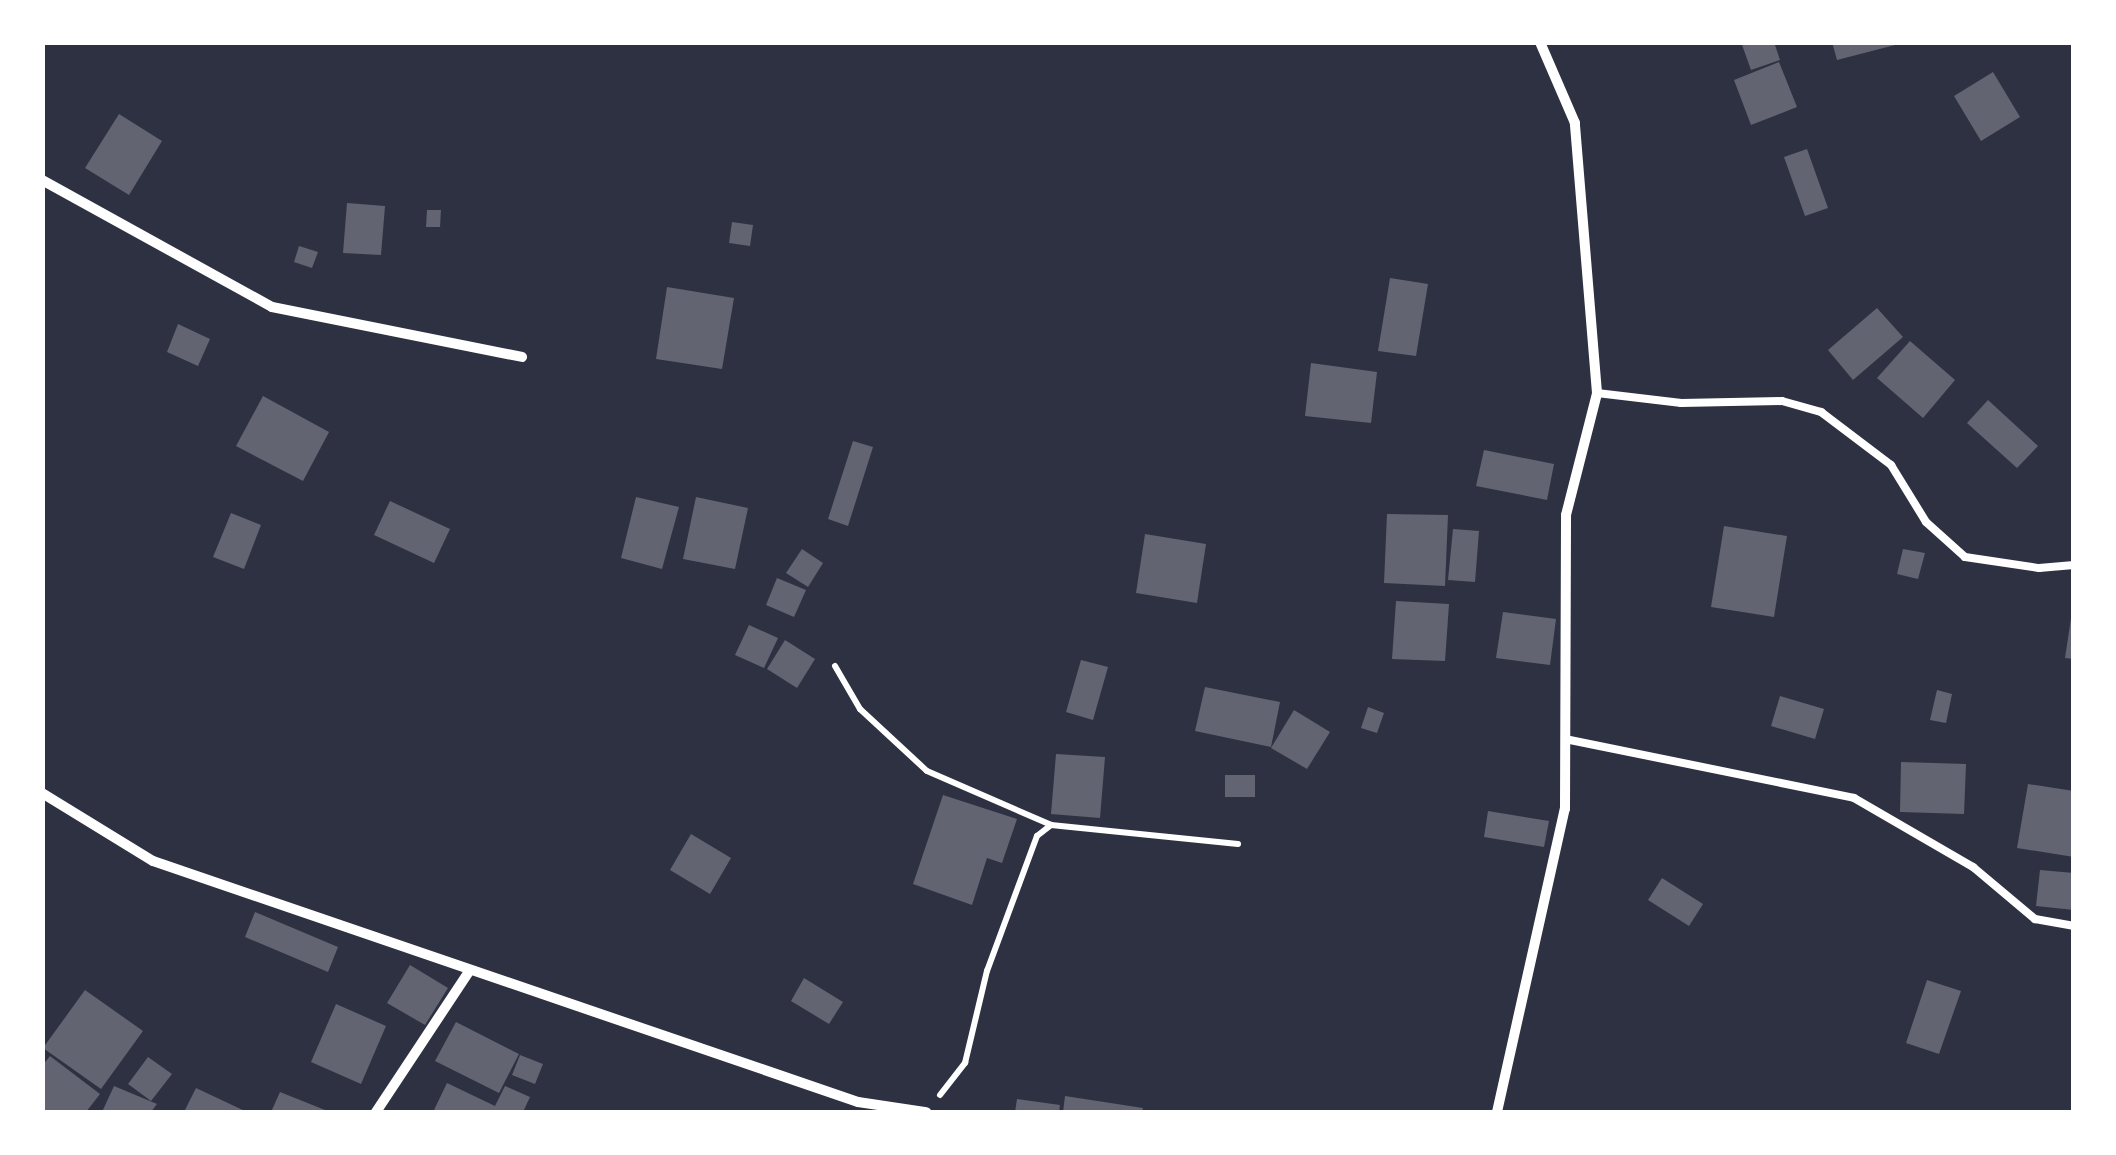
<!DOCTYPE html>
<html>
<head>
<meta charset="utf-8">
<style>
	body { margin:0 }
	#map { position:relative; width:2116px; height:1155px; overflow:hidden; background:#2d3142; font-family:Commissioner,sans-serif }
	div>[style] { position:absolute }
	.building>* { inset:0; background:#626471 }
	.path>* { height:6px; margin:-3px; padding:0 3px; transform-origin:3px; border-radius:3px; background:#fff }
	.service>* { height:8px; margin:-4px; padding:0 4px; transform-origin:4px; border-radius:4px; background:#fff }
	.minor>* { height:10px; margin:-5px; padding:0 5px; transform-origin:5px; border-radius:5px; background:#fff }
	span { translate:-50% -50%; white-space:nowrap; text-align:center; line-height:1.15; -webkit-text-stroke:8px #fff; paint-order:stroke }
	.frame { position:absolute; inset:0; border:45px solid #fff; pointer-events:none }
</style>
</head>
<body>
<div id="map">
	<div class="building">
		<i style="clip-path:polygon(1741px 42px,1774px 42px,1780px 60px,1751px 70px)"></i>
		<i style="clip-path:polygon(1832px 42px,1899px 42px,1899px 44px,1837px 60px)"></i>
		<i style="clip-path:polygon(1779px 62px,1797px 107px,1751px 125px,1734px 80px)"></i>
		<i style="clip-path:polygon(1993px 72px,2020px 117px,1981px 141px,1954px 96px)"></i>
		<i style="clip-path:polygon(119px 114px,162px 141px,129px 195px,85px 168px)"></i>
		<i style="clip-path:polygon(1807px 149px,1828px 208px,1805px 216px,1784px 157px)"></i>
		<i style="clip-path:polygon(347px 203px,385px 206px,381px 255px,343px 253px)"></i>
		<i style="clip-path:polygon(427px 210px,441px 210px,440px 227px,426px 227px)"></i>
		<i style="clip-path:polygon(732px 222px,753px 225px,750px 246px,729px 243px)"></i>
		<i style="clip-path:polygon(299px 246px,318px 252px,312px 268px,294px 262px)"></i>
		<i style="clip-path:polygon(1390px 278px,1428px 284px,1416px 356px,1378px 351px)"></i>
		<i style="clip-path:polygon(667px 287px,734px 298px,722px 369px,656px 359px)"></i>
		<i style="clip-path:polygon(1877px 308px,1903px 337px,1853px 380px,1828px 350px)"></i>
		<i style="clip-path:polygon(178px 324px,210px 339px,198px 366px,167px 352px)"></i>
		<i style="clip-path:polygon(1910px 341px,1955px 380px,1923px 418px,1877px 378px)"></i>
		<i style="clip-path:polygon(1311px 363px,1377px 372px,1371px 423px,1305px 416px)"></i>
		<i style="clip-path:polygon(263px 396px,329px 432px,303px 481px,236px 446px)"></i>
		<i style="clip-path:polygon(1988px 400px,2038px 446px,2017px 468px,1967px 423px)"></i>
		<i style="clip-path:polygon(853px 441px,873px 447px,848px 526px,828px 519px)"></i>
		<i style="clip-path:polygon(1484px 450px,1554px 464px,1547px 500px,1476px 486px)"></i>
		<i style="clip-path:polygon(636px 497px,679px 507px,662px 569px,621px 558px)"></i>
		<i style="clip-path:polygon(696px 497px,748px 508px,735px 569px,683px 559px)"></i>
		<i style="clip-path:polygon(390px 501px,450px 529px,434px 563px,374px 535px)"></i>
		<i style="clip-path:polygon(231px 513px,261px 525px,244px 569px,213px 557px)"></i>
		<i style="clip-path:polygon(1387px 514px,1448px 515px,1445px 586px,1384px 583px)"></i>
		<i style="clip-path:polygon(1724px 526px,1787px 536px,1774px 617px,1711px 607px)"></i>
		<i style="clip-path:polygon(1453px 529px,1479px 531px,1475px 582px,1448px 580px)"></i>
		<i style="clip-path:polygon(1145px 534px,1206px 544px,1197px 603px,1136px 593px)"></i>
		<i style="clip-path:polygon(802px 549px,823px 563px,808px 587px,786px 573px)"></i>
		<i style="clip-path:polygon(1903px 549px,1925px 553px,1918px 579px,1897px 574px)"></i>
		<i style="clip-path:polygon(777px 578px,806px 590px,794px 617px,766px 605px)"></i>
		<i style="clip-path:polygon(1396px 601px,1449px 604px,1445px 661px,1392px 659px)"></i>
		<i style="clip-path:polygon(1503px 612px,1556px 619px,1550px 665px,1496px 658px)"></i>
		<i style="clip-path:polygon(2071px 618px,2074px 619px,2074px 659px,2065px 658px)"></i>
		<i style="clip-path:polygon(749px 625px,778px 638px,764px 668px,735px 655px)"></i>
		<i style="clip-path:polygon(785px 640px,815px 659px,797px 688px,767px 669px)"></i>
		<i style="clip-path:polygon(1081px 660px,1108px 667px,1093px 720px,1066px 712px)"></i>
		<i style="clip-path:polygon(1205px 687px,1280px 702px,1271px 747px,1195px 731px)"></i>
		<i style="clip-path:polygon(1937px 690px,1952px 694px,1946px 723px,1930px 720px)"></i>
		<i style="clip-path:polygon(1780px 696px,1824px 709px,1815px 739px,1771px 726px)"></i>
		<i style="clip-path:polygon(1368px 707px,1384px 713px,1377px 733px,1361px 728px)"></i>
		<i style="clip-path:polygon(1294px 710px,1330px 732px,1307px 769px,1271px 748px)"></i>
		<i style="clip-path:polygon(1056px 754px,1105px 757px,1100px 818px,1051px 814px)"></i>
		<i style="clip-path:polygon(1901px 762px,1966px 764px,1964px 814px,1900px 812px)"></i>
		<i style="clip-path:polygon(1225px 775px,1255px 775px,1255px 797px,1225px 797px)"></i>
		<i style="clip-path:polygon(2028px 784px,2074px 791px,2074px 857px,2017px 848px)"></i>
		<i style="clip-path:polygon(943px 795px,1017px 819px,1002px 863px,987px 858px,972px 905px,913px 884px)"></i>
		<i style="clip-path:polygon(1488px 811px,1549px 821px,1544px 847px,1484px 837px)"></i>
		<i style="clip-path:polygon(691px 834px,731px 858px,710px 894px,670px 870px)"></i>
		<i style="clip-path:polygon(2040px 870px,2074px 873px,2074px 910px,2036px 906px)"></i>
		<i style="clip-path:polygon(1662px 878px,1703px 904px,1689px 926px,1648px 900px)"></i>
		<i style="clip-path:polygon(255px 912px,338px 947px,328px 972px,245px 937px)"></i>
		<i style="clip-path:polygon(410px 965px,448px 988px,425px 1025px,387px 1003px)"></i>
		<i style="clip-path:polygon(804px 978px,843px 1002px,829px 1024px,791px 1001px)"></i>
		<i style="clip-path:polygon(1927px 980px,1961px 991px,1939px 1054px,1906px 1043px)"></i>
		<i style="clip-path:polygon(85px 990px,143px 1031px,101px 1089px,43px 1048px)"></i>
		<i style="clip-path:polygon(336px 1004px,386px 1026px,361px 1084px,311px 1062px)"></i>
		<i style="clip-path:polygon(456px 1022px,519px 1054px,499px 1093px,435px 1061px)"></i>
		<i style="clip-path:polygon(520px 1055px,543px 1064px,535px 1084px,512px 1075px)"></i>
		<i style="clip-path:polygon(50px 1056px,100px 1094px,86px 1112px,42px 1112px,42px 1066px)"></i>
		<i style="clip-path:polygon(148px 1057px,172px 1074px,151px 1101px,128px 1084px)"></i>
		<i style="clip-path:polygon(447px 1083px,495px 1106px,505px 1086px,530px 1097px,523px 1112px,433px 1112px)"></i>
		<i style="clip-path:polygon(114px 1086px,157px 1104px,151px 1112px,102px 1112px)"></i>
		<i style="clip-path:polygon(196px 1088px,247px 1112px,184px 1112px)"></i>
		<i style="clip-path:polygon(280px 1092px,330px 1112px,271px 1112px)"></i>
		<i style="clip-path:polygon(1065px 1096px,1143px 1108px,1142px 1112px,1063px 1112px)"></i>
		<i style="clip-path:polygon(1017px 1099px,1060px 1105px,1059px 1112px,1015px 1112px)"></i>
	</div>
	<div class="path">
		<i style="left:835px;top:666px;width:50px;rotate:59.8deg"></i>
		<i style="left:860px;top:709px;width:91px;rotate:42.8deg"></i>
		<i style="left:927px;top:771px;width:135px;rotate:23.5deg"></i>
		<i style="left:940px;top:1095px;width:41px;rotate:-52deg"></i>
		<i style="left:965px;top:1063px;width:95px;rotate:-76.6deg"></i>
		<i style="left:987px;top:971px;width:144px;rotate:-69.7deg"></i>
		<i style="left:1037px;top:836px;width:18px;rotate:-38deg"></i>
		<i style="left:1051px;top:825px;width:188px;rotate:5.8deg"></i>
	</div>
	<div class="service">
		<i style="left:1597px;top:393px;width:85px;rotate:6.8deg"></i>
		<i style="left:1681px;top:403px;width:101px;rotate:-1.1deg"></i>
		<i style="left:1782px;top:401px;width:41px;rotate:15.8deg"></i>
		<i style="left:1821px;top:412px;width:88px;rotate:37.1deg"></i>
		<i style="left:1891px;top:465px;width:67px;rotate:58.4deg"></i>
		<i style="left:1926px;top:522px;width:52px;rotate:41.9deg"></i>
		<i style="left:1965px;top:557px;width:75px;rotate:8.5deg"></i>
		<i style="left:2039px;top:568px;width:35px;rotate:-5deg"></i>
		<i style="left:1565px;top:739px;width:295px;rotate:11.5deg"></i>
		<i style="left:1854px;top:798px;width:138px;rotate:30.1deg"></i>
		<i style="left:1973px;top:867px;width:81px;rotate:40deg"></i>
		<i style="left:2035px;top:919px;width:40px;rotate:10deg"></i>
	</div>
	<div class="minor">
		<i style="left:42px;top:180px;width:263px;rotate:28.9deg"></i>
		<i style="left:272px;top:307px;width:255px;rotate:11.3deg"></i>
		<i style="left:42px;top:793px;width:130px;rotate:31.5deg"></i>
		<i style="left:153px;top:861px;width:745px;rotate:18.87deg"></i>
		<i style="left:858px;top:1102px;width:69px;rotate:8.4deg"></i>
		<i style="left:376px;top:1112px;width:167px;rotate:-56.5deg"></i>
		<i style="left:1497px;top:1112px;width:311px;rotate:-77.4deg"></i>
		<i style="left:1565px;top:809px;width:294px;rotate:-89.8deg"></i>
		<i style="left:1566px;top:515px;width:126px;rotate:-75.7deg"></i>
		<i style="left:1597px;top:393px;width:271px;rotate:-94.7deg"></i>
		<i style="left:1575px;top:123px;width:88px;rotate:-113.4deg"></i>
	</div>
	<div class="frame"></div>
</div>
</body>
</html>
